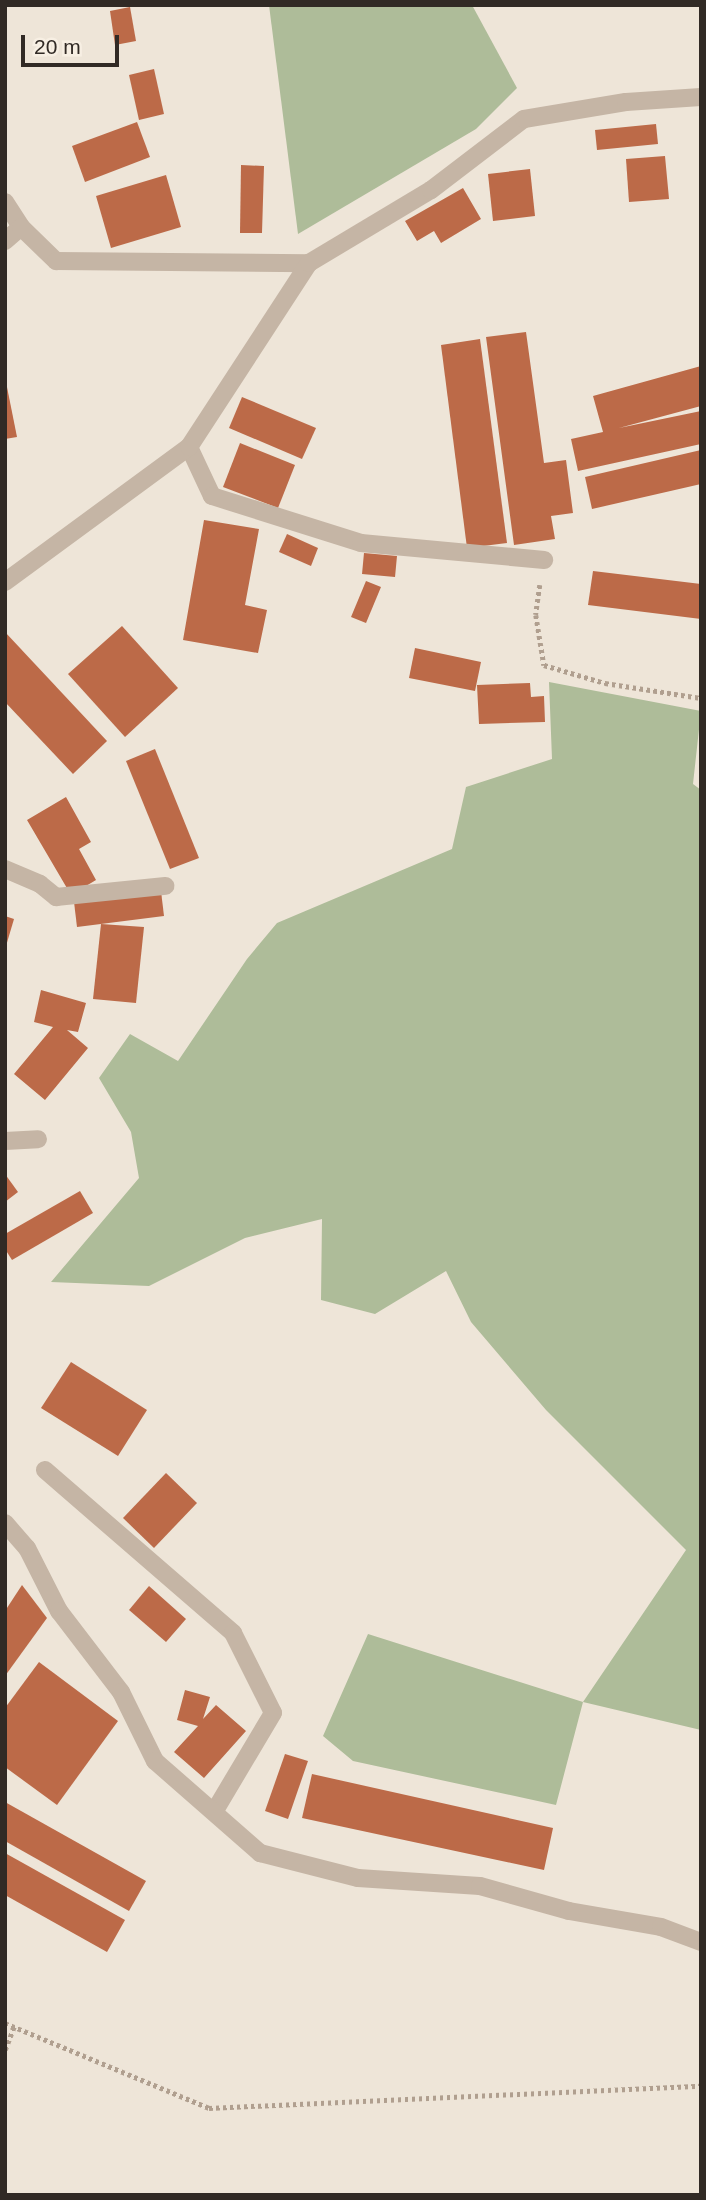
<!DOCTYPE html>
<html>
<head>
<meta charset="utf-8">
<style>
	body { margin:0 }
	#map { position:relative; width:706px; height:2200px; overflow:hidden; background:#eee5d8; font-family:Helvetica,sans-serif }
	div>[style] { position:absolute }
	.green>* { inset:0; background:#aebc99 }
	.building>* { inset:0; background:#bc6a48 }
	.path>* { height:4.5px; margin-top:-2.25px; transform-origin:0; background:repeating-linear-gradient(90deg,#b09f8f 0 3.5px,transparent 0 7px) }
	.service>* { height:18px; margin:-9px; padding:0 9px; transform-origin:9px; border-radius:9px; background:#c5b5a5 }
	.minor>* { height:18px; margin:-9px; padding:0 9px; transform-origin:9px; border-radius:9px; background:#c5b5a5 }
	span { translate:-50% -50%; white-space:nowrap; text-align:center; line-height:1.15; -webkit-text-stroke:7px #f7efe3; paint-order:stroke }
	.frame { position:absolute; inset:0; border:7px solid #312a25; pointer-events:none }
	.scale { position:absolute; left:21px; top:35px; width:98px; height:32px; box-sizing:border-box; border:4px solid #312a25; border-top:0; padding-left:9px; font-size:21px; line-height:24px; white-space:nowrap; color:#312a25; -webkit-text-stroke:5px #f7efe3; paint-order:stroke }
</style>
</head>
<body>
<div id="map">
	<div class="green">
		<i style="clip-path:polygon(269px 5px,472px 5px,517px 88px,476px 129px,298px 234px)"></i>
		<i style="clip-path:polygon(549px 682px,701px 711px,693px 784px,701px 790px,701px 1730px,583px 1702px,556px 1805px,353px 1761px,323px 1736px,368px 1634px,583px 1702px,686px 1550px,546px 1410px,471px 1322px,446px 1271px,375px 1314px,321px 1300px,322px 1219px,245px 1238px,149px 1286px,51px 1282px,139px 1178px,131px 1132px,99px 1078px,130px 1034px,178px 1061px,247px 959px,277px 923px,452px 849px,466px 787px,552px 759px)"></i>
	</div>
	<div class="building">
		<i style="clip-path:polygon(130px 7px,136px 41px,115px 45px,110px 11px)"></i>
		<i style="clip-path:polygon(154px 69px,164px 114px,139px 120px,129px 75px)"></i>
		<i style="clip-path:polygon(137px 122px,150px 157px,85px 182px,72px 146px)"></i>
		<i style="clip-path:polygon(656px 124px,658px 144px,597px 150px,595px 130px)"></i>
		<i style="clip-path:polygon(665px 156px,669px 199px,629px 202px,626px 159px)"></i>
		<i style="clip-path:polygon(241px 165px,264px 166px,262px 233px,240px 233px)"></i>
		<i style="clip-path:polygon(530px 169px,535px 216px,493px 221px,488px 174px)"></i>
		<i style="clip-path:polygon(166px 175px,181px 227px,111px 248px,96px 196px)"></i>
		<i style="clip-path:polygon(463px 188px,481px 219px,441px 243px,434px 231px,417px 241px,405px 221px)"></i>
		<i style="clip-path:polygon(526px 332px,544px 463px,566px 460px,573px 513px,551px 516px,555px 539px,514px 545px,486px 337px)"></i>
		<i style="clip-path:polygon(480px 339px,507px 543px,467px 548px,441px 345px)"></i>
		<i style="clip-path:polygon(701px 366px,701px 406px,619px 428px,701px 411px,701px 444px,578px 471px,571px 439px,603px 432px,593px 396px)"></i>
		<i style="clip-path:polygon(5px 377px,17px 437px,5px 439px)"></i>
		<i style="clip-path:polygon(242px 397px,316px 428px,302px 459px,229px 428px)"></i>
		<i style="clip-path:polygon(240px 443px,295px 465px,278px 508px,223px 487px)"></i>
		<i style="clip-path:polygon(701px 450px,701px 484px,592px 509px,585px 477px)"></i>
		<i style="clip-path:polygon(204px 520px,259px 529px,245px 605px,267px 610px,258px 653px,183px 640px)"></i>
		<i style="clip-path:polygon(287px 534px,318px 548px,311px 566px,279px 552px)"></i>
		<i style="clip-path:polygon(364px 553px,397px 556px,395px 577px,362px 574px)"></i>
		<i style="clip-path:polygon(593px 571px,701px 584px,701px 619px,588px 605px)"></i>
		<i style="clip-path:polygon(366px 581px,381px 587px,366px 623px,351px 617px)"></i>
		<i style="clip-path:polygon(122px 626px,178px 688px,125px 737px,68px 674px)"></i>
		<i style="clip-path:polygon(5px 632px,107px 741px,73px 774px,5px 702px)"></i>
		<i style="clip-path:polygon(415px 648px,481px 662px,475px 691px,409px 678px)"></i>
		<i style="clip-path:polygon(530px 683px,531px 697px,544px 696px,545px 722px,479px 724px,477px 685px)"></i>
		<i style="clip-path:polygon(155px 749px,199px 858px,170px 869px,126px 761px)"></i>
		<i style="clip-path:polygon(66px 797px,91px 842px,79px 849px,96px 880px,71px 895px,27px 820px)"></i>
		<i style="clip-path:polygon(161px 891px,164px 916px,77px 927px,74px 902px)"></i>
		<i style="clip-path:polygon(5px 916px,14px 919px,6px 946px,5px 946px)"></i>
		<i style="clip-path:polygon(101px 924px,144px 927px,136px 1003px,93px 999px)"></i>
		<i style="clip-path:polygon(41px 990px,86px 1003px,78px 1032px,67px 1030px,88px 1048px,45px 1100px,14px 1074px,53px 1027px,34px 1022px)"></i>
		<i style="clip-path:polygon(5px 1174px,18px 1192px,5px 1202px)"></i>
		<i style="clip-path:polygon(80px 1191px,93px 1213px,12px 1260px,5px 1249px,5px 1234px)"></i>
		<i style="clip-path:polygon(71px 1362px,147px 1410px,118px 1456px,41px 1408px)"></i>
		<i style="clip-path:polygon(166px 1473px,197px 1503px,154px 1548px,123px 1518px)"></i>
		<i style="clip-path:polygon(22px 1585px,47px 1618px,5px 1676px,5px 1611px)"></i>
		<i style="clip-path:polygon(149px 1586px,186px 1619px,166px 1642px,129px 1610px)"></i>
		<i style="clip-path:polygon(39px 1662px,118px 1721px,57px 1805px,5px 1767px,5px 1708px)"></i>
		<i style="clip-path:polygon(185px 1690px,210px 1697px,203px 1719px,216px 1705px,246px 1731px,204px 1778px,174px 1752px,198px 1726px,177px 1720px)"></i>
		<i style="clip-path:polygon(285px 1754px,308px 1761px,288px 1819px,265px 1811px)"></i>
		<i style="clip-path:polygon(312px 1774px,553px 1828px,544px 1870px,302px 1818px)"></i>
		<i style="clip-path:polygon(5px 1802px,146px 1881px,129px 1911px,5px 1841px)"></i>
		<i style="clip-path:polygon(5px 1853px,125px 1920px,107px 1952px,5px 1895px)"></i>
	</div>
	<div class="path">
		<i style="left:540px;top:585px;width:30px;rotate:98deg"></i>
		<i style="left:536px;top:615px;width:51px;rotate:80.9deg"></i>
		<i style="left:544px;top:665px;width:64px;rotate:16.4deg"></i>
		<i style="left:605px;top:683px;width:97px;rotate:8.9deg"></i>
		<i style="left:5px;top:2023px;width:221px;rotate:22.6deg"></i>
		<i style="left:209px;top:2108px;width:492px;rotate:-2.6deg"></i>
		<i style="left:5px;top:2050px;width:25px;rotate:-69deg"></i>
	</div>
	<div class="service">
		<i style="left:5px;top:202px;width:30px;rotate:57deg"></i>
		<i style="left:189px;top:447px;width:54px;rotate:64.9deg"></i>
		<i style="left:212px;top:496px;width:156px;rotate:17.5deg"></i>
		<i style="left:361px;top:543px;width:184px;rotate:5.3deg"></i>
		<i style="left:5px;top:869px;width:38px;rotate:23deg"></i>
		<i style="left:40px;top:884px;width:21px;rotate:39deg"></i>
		<i style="left:56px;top:897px;width:110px;rotate:-5.8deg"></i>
		<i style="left:5px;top:1141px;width:33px;rotate:-3deg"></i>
		<i style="left:45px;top:1470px;width:249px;rotate:40.9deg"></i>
		<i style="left:233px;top:1633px;width:89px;rotate:63.4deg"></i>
		<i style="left:273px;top:1713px;width:115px;rotate:120.8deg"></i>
	</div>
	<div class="minor">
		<i style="left:5px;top:241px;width:21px;rotate:-41deg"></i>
		<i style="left:21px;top:227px;width:49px;rotate:44.2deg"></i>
		<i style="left:56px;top:261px;width:253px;rotate:0.5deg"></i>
		<i style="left:5px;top:582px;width:228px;rotate:-36.3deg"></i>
		<i style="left:189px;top:447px;width:220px;rotate:-56.9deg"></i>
		<i style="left:309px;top:263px;width:142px;rotate:-30.9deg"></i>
		<i style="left:431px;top:190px;width:117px;rotate:-37.4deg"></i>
		<i style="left:524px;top:119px;width:103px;rotate:-9.5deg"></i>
		<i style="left:626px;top:102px;width:75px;rotate:-3.8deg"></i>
		<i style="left:5px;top:1523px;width:33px;rotate:49deg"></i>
		<i style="left:27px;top:1548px;width:71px;rotate:63.1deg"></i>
		<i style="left:59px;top:1611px;width:102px;rotate:52.6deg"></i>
		<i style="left:121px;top:1692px;width:77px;rotate:63.8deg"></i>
		<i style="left:155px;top:1761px;width:140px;rotate:41.2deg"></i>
		<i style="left:260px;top:1853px;width:101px;rotate:14.3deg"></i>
		<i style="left:358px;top:1878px;width:122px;rotate:3.8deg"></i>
		<i style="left:480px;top:1886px;width:92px;rotate:15.7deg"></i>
		<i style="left:569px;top:1911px;width:93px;rotate:9.9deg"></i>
		<i style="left:661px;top:1927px;width:43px;rotate:20.6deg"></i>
	</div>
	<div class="frame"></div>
	<div class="scale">20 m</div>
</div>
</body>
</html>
